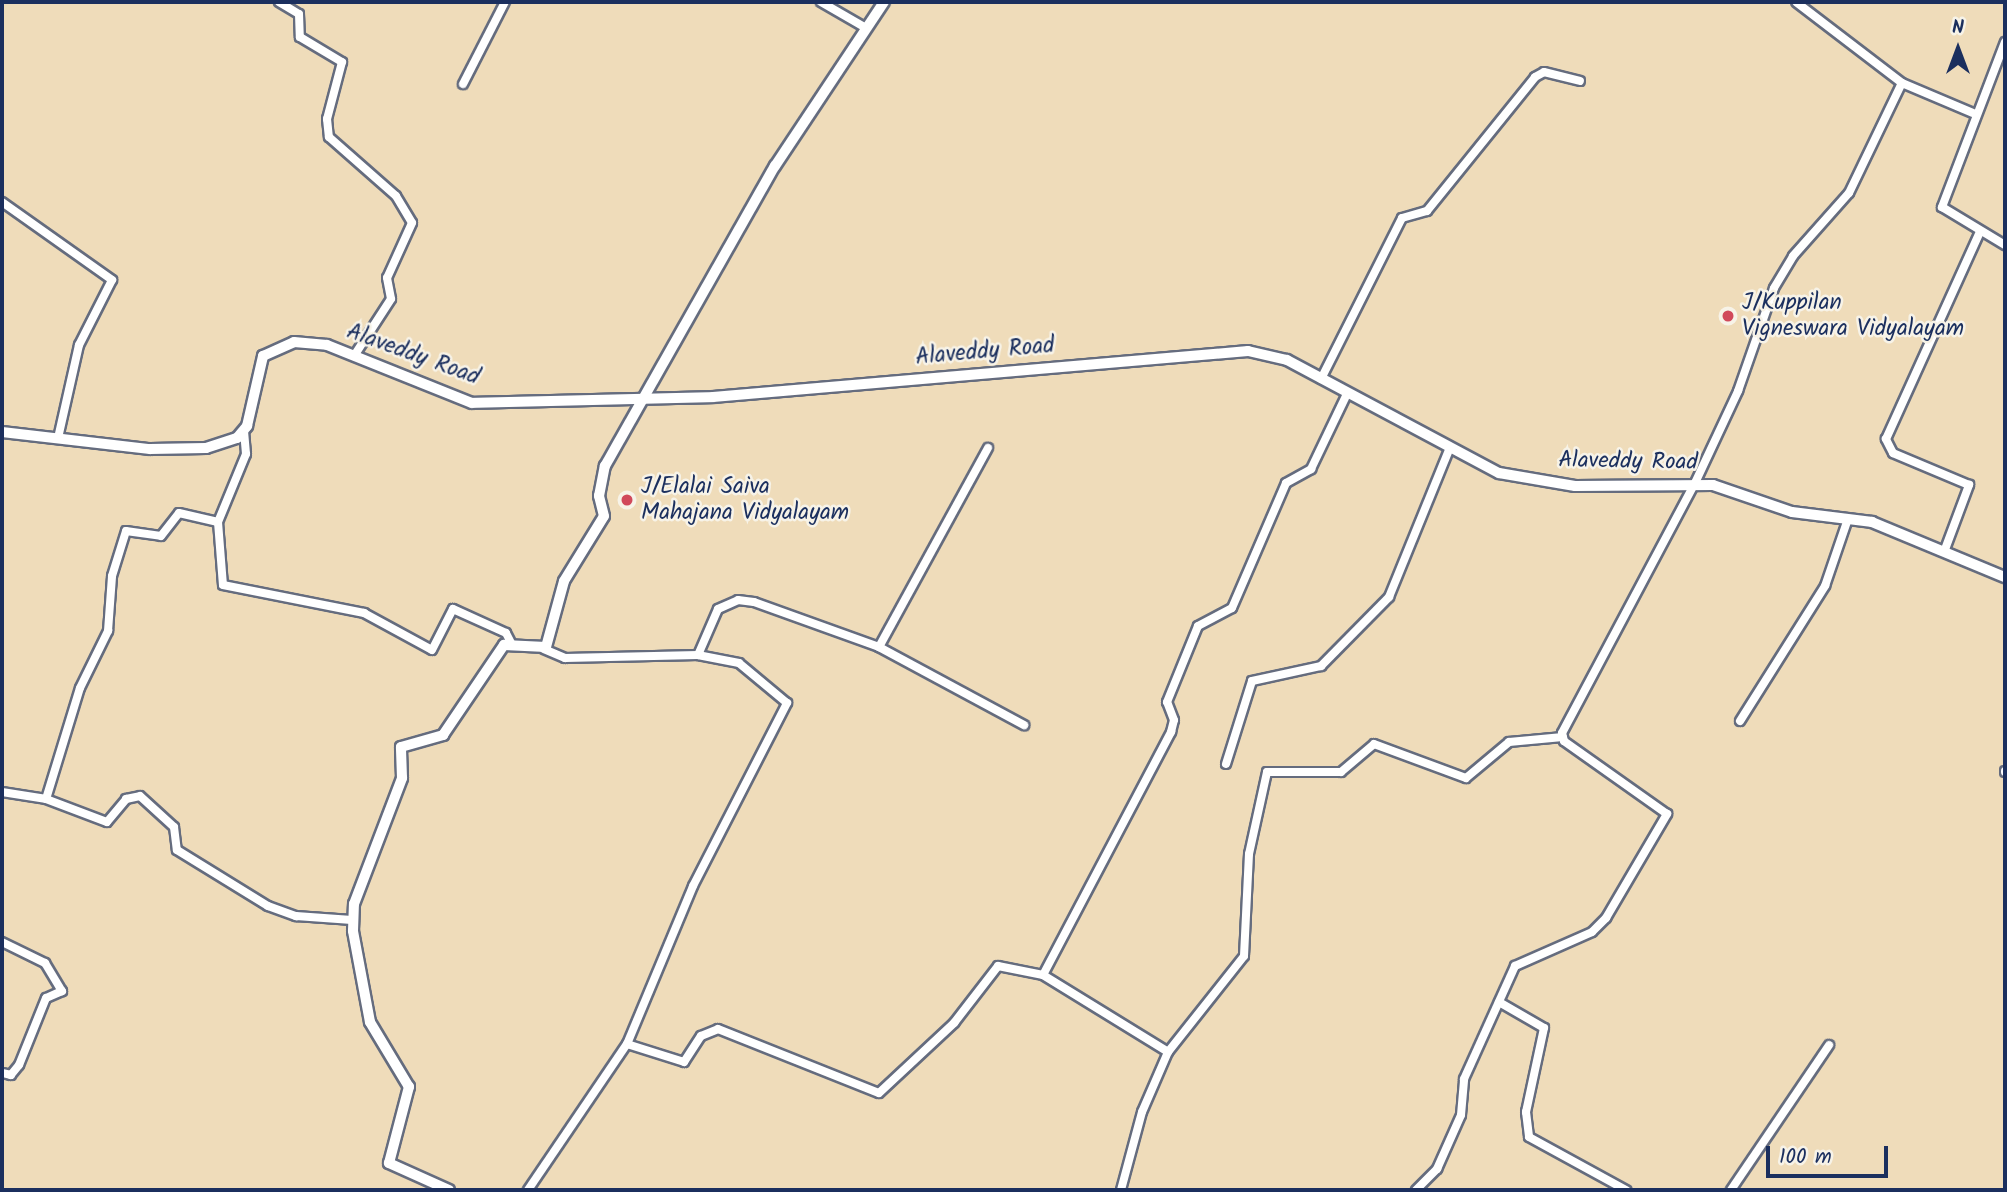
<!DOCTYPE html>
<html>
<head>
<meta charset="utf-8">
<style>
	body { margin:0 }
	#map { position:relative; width:2007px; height:1192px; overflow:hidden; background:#efdcba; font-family:Kalam,sans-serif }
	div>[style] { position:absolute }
	.roads { filter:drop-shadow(2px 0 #656c7e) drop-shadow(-2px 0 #656c7e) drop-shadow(0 2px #656c7e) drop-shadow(0 -2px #656c7e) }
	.street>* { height:8px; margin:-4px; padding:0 4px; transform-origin:4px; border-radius:4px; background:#fff }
	.secondary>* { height:10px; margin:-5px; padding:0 5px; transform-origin:5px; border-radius:5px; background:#fff }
	.dots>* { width:19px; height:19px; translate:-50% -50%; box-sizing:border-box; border:4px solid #f7f3e8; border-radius:50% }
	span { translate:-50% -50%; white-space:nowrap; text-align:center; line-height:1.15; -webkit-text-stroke:5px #f7f3e8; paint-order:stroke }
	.poi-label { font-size:23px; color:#1b2f5e }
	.left { translate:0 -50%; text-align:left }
	.street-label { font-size:23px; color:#1b2f5e }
	.frame { position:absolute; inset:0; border:4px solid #1b2f5e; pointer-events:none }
	.north { position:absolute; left:1923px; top:14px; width:70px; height:70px; -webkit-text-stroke:5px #f7f3e8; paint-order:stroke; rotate:0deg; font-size:19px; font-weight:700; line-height:28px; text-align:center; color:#1b2f5e }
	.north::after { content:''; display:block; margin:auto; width:24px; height:32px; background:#1b2f5e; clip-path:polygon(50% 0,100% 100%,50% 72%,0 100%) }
	.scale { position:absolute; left:1766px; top:1146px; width:122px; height:32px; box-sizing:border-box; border:4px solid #1b2f5e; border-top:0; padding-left:9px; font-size:21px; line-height:24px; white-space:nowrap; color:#1b2f5e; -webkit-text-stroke:5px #f7f3e8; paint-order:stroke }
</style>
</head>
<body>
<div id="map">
	<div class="roads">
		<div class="street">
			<i style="left:279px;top:2px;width:23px;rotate:31deg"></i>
			<i style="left:299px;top:14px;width:23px;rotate:88deg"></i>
			<i style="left:300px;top:37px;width:49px;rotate:30.8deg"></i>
			<i style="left:342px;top:62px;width:59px;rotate:104.7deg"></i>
			<i style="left:327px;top:119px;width:18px;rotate:84deg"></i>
			<i style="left:329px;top:137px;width:89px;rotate:41.4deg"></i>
			<i style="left:396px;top:196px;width:31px;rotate:59deg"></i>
			<i style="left:412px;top:223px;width:60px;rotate:114.4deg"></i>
			<i style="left:387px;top:278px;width:21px;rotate:79deg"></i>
			<i style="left:391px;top:299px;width:68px;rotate:123deg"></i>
			<i style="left:821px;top:2px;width:52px;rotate:30deg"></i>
			<i style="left:2005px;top:42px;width:177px;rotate:110.9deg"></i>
			<i style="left:1942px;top:207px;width:74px;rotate:31.1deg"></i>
			<i style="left:1902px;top:83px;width:77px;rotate:22.9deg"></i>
			<i style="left:463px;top:84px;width:92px;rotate:-62.9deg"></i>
			<i style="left:2px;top:202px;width:135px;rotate:35.3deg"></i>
			<i style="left:112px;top:280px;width:73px;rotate:116.9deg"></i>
			<i style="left:79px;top:345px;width:95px;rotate:102.7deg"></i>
			<i style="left:1321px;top:379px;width:180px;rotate:-63.3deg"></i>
			<i style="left:1402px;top:218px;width:26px;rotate:-16deg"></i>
			<i style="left:1427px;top:211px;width:172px;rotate:-51.1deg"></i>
			<i style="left:1535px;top:77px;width:10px;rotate:-29deg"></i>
			<i style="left:1544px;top:72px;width:37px;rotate:14deg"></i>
			<i style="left:244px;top:431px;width:23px;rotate:85deg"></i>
			<i style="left:246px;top:454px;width:74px;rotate:112.4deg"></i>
			<i style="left:218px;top:522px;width:63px;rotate:85.5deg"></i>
			<i style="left:223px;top:585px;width:144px;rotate:11.2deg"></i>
			<i style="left:364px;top:613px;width:77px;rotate:28.6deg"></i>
			<i style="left:432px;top:650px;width:46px;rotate:-62.9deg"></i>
			<i style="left:453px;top:609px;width:58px;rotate:24.4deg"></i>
			<i style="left:506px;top:633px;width:11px;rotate:63deg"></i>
			<i style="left:1944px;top:552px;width:72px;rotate:-69.5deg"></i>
			<i style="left:1969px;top:485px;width:82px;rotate:-157.2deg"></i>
			<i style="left:1893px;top:453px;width:16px;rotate:-117deg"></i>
			<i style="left:1886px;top:439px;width:227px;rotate:-65.6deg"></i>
			<i style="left:879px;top:647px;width:227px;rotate:-61.3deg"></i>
			<i style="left:698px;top:655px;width:50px;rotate:-66.5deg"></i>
			<i style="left:718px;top:609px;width:22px;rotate:-24deg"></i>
			<i style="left:738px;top:600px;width:16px;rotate:7deg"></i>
			<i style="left:754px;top:602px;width:133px;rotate:19.8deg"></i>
			<i style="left:879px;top:647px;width:165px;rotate:28.3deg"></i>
			<i style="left:1740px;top:721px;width:160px;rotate:-57.8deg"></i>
			<i style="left:1825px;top:586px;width:71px;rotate:-71.1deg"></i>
			<i style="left:1226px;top:764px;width:87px;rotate:-72.6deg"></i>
			<i style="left:1252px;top:681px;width:71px;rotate:-12.3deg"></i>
			<i style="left:1321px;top:666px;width:97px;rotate:-45.4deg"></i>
			<i style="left:1389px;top:597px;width:159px;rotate:-67.8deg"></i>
			<i style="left:2005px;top:772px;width:1px;rotate:-90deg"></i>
			<i style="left:2px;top:792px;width:45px;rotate:9deg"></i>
			<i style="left:46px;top:799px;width:65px;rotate:20.7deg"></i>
			<i style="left:107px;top:822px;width:30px;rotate:-50deg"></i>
			<i style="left:126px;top:799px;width:14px;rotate:-12deg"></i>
			<i style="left:140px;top:796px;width:46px;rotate:42.4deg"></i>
			<i style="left:174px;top:827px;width:23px;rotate:83deg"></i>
			<i style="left:177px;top:850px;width:107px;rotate:31.6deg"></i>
			<i style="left:268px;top:906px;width:30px;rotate:20deg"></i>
			<i style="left:296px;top:916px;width:56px;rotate:4.1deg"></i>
			<i style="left:46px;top:799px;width:116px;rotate:-73deg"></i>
			<i style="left:80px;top:688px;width:64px;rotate:-63.8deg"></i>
			<i style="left:108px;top:631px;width:55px;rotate:-85.8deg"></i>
			<i style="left:112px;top:576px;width:47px;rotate:-72.7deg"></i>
			<i style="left:126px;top:531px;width:35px;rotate:8deg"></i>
			<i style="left:161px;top:536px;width:29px;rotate:-52deg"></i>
			<i style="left:179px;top:513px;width:40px;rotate:13deg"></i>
			<i style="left:2px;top:942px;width:48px;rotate:26deg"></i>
			<i style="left:45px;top:963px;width:33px;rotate:59deg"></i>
			<i style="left:62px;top:991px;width:17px;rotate:156deg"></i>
			<i style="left:46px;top:998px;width:72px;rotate:111.9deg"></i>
			<i style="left:19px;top:1065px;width:13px;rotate:129deg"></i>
			<i style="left:11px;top:1075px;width:9px;rotate:-167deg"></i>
			<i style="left:1043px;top:975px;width:147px;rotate:31.6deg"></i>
			<i style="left:1168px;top:1052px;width:65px;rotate:113.4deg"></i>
			<i style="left:1142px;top:1112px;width:81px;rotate:105.1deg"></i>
			<i style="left:1499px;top:1002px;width:52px;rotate:30deg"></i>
			<i style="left:1544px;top:1028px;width:86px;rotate:102.1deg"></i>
			<i style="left:1526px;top:1112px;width:25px;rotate:83deg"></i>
			<i style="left:1529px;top:1137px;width:111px;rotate:28.7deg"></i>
			<i style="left:627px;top:1044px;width:60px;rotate:17.5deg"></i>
			<i style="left:684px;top:1062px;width:31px;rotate:-57deg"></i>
			<i style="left:701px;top:1036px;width:18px;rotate:-22deg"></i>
			<i style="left:718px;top:1029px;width:173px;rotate:21.7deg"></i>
			<i style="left:879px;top:1093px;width:103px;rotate:-43deg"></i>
			<i style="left:954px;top:1023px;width:72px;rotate:-52.3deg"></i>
			<i style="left:998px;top:966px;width:46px;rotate:11.3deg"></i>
			<i style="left:1043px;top:975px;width:275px;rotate:-62.2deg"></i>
			<i style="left:1171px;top:732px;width:12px;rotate:-76deg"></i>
			<i style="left:1174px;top:720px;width:19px;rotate:-111deg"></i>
			<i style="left:1167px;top:702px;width:82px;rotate:-67.8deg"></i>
			<i style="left:1198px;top:626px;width:38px;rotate:-28deg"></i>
			<i style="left:1232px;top:608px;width:136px;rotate:-66.6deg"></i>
			<i style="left:1286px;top:483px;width:29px;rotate:-29deg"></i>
			<i style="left:1311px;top:469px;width:83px;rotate:-64.4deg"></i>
			<i style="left:1168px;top:1052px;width:122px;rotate:-51.6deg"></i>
			<i style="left:1244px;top:956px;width:102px;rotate:-87.2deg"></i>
			<i style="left:1249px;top:854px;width:84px;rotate:-77.6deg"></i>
			<i style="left:1267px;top:772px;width:74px"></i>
			<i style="left:1341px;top:772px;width:43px;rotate:-40.3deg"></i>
			<i style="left:1374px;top:744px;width:98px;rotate:20.3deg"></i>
			<i style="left:1466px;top:778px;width:56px;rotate:-39.9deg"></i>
			<i style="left:1509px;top:742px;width:54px;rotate:-5.3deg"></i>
			<i style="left:528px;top:1190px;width:176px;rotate:-55.9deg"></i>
			<i style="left:627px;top:1044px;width:171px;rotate:-67.3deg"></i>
			<i style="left:693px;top:886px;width:206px;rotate:-62.8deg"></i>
			<i style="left:787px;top:703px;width:62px;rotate:-140.2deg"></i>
			<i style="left:739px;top:663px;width:42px;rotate:-169deg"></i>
			<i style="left:698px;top:655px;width:133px;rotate:178.7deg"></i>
			<i style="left:565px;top:658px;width:23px;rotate:-157deg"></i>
			<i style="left:1416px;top:1190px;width:30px;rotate:-45deg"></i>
			<i style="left:1437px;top:1169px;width:59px;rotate:-66deg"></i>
			<i style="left:1461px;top:1115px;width:36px;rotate:-85deg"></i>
			<i style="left:1464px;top:1079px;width:124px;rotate:-65.7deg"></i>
			<i style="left:1515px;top:966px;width:84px;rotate:-23.8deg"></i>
			<i style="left:1592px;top:932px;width:20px;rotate:-45deg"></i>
			<i style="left:1606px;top:918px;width:121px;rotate:-59.6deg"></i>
			<i style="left:1667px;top:814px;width:126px;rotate:-144.7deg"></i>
			<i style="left:1564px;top:741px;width:8px;rotate:-104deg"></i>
			<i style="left:1562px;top:733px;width:283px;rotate:-62deg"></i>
			<i style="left:1695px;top:483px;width:102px;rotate:-64.9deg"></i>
			<i style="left:1738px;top:391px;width:109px;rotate:-70.7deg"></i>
			<i style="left:1774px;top:288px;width:37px;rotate:-59deg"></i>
			<i style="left:1793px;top:256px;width:84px;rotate:-48.4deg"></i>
			<i style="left:1849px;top:193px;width:122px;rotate:-64.3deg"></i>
			<i style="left:1902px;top:83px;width:133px;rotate:-142.6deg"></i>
			<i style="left:1731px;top:1190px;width:175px;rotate:-55.9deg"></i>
		</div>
		<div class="secondary">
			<i style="left:2px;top:432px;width:149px;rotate:6.6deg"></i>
			<i style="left:150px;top:449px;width:56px;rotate:-1deg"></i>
			<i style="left:206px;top:448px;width:33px;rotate:-18deg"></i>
			<i style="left:237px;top:438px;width:16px;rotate:-50deg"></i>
			<i style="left:247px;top:426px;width:72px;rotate:-77.1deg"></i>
			<i style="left:263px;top:356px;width:34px;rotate:-24deg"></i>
			<i style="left:294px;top:342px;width:33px;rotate:5deg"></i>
			<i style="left:327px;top:345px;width:156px;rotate:21.8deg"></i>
			<i style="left:472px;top:403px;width:241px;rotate:-1.4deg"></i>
			<i style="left:713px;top:397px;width:537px;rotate:-4.91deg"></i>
			<i style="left:1248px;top:351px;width:40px;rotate:13deg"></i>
			<i style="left:1287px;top:360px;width:240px;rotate:28.1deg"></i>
			<i style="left:1499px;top:473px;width:77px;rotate:9.7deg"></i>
			<i style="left:1575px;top:486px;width:138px;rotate:-0.4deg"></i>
			<i style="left:1713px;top:485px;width:83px;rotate:18.9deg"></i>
			<i style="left:1792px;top:512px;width:81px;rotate:7.1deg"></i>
			<i style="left:1872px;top:522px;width:144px;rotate:22.5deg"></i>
			<i style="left:449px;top:1190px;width:66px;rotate:-155.8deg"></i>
			<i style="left:389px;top:1163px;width:79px;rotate:-75.3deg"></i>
			<i style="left:409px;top:1087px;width:76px;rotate:-121deg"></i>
			<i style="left:370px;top:1022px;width:93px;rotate:-100.6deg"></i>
			<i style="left:353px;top:931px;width:27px;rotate:-88deg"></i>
			<i style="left:354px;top:904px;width:135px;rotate:-69.1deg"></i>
			<i style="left:402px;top:778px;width:31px;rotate:-92deg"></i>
			<i style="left:401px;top:747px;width:44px;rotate:-15.9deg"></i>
			<i style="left:443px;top:735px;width:109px;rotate:-55.9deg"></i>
			<i style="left:504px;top:645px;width:42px;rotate:2.7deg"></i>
			<i style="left:546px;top:647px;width:68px;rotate:-74.7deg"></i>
			<i style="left:564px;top:581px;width:76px;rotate:-58.4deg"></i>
			<i style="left:604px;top:516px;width:21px;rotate:-104deg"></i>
			<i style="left:599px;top:496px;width:31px;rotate:-79deg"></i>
			<i style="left:605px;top:466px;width:345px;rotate:-60.5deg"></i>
			<i style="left:775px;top:166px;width:197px;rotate:-56.4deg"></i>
		</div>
	</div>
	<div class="dots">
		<i style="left:1728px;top:316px;background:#d1495b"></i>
		<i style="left:627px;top:500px;background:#d1495b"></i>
	</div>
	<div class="poi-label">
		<span class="left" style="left:1742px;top:316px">J/Kuppilan<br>Vigneswara Vidyalayam</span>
		<span class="left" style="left:641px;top:500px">J/Elalai Saiva<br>Mahajana Vidyalayam</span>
	</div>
	<div class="street-label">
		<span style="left:985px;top:352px;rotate:-5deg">Alaveddy Road</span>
		<span style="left:413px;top:355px;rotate:20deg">Alaveddy Road</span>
		<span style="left:1628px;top:462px;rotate:1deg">Alaveddy Road</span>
	</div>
	<div class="frame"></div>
	<div class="north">N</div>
	<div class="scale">100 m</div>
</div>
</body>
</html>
